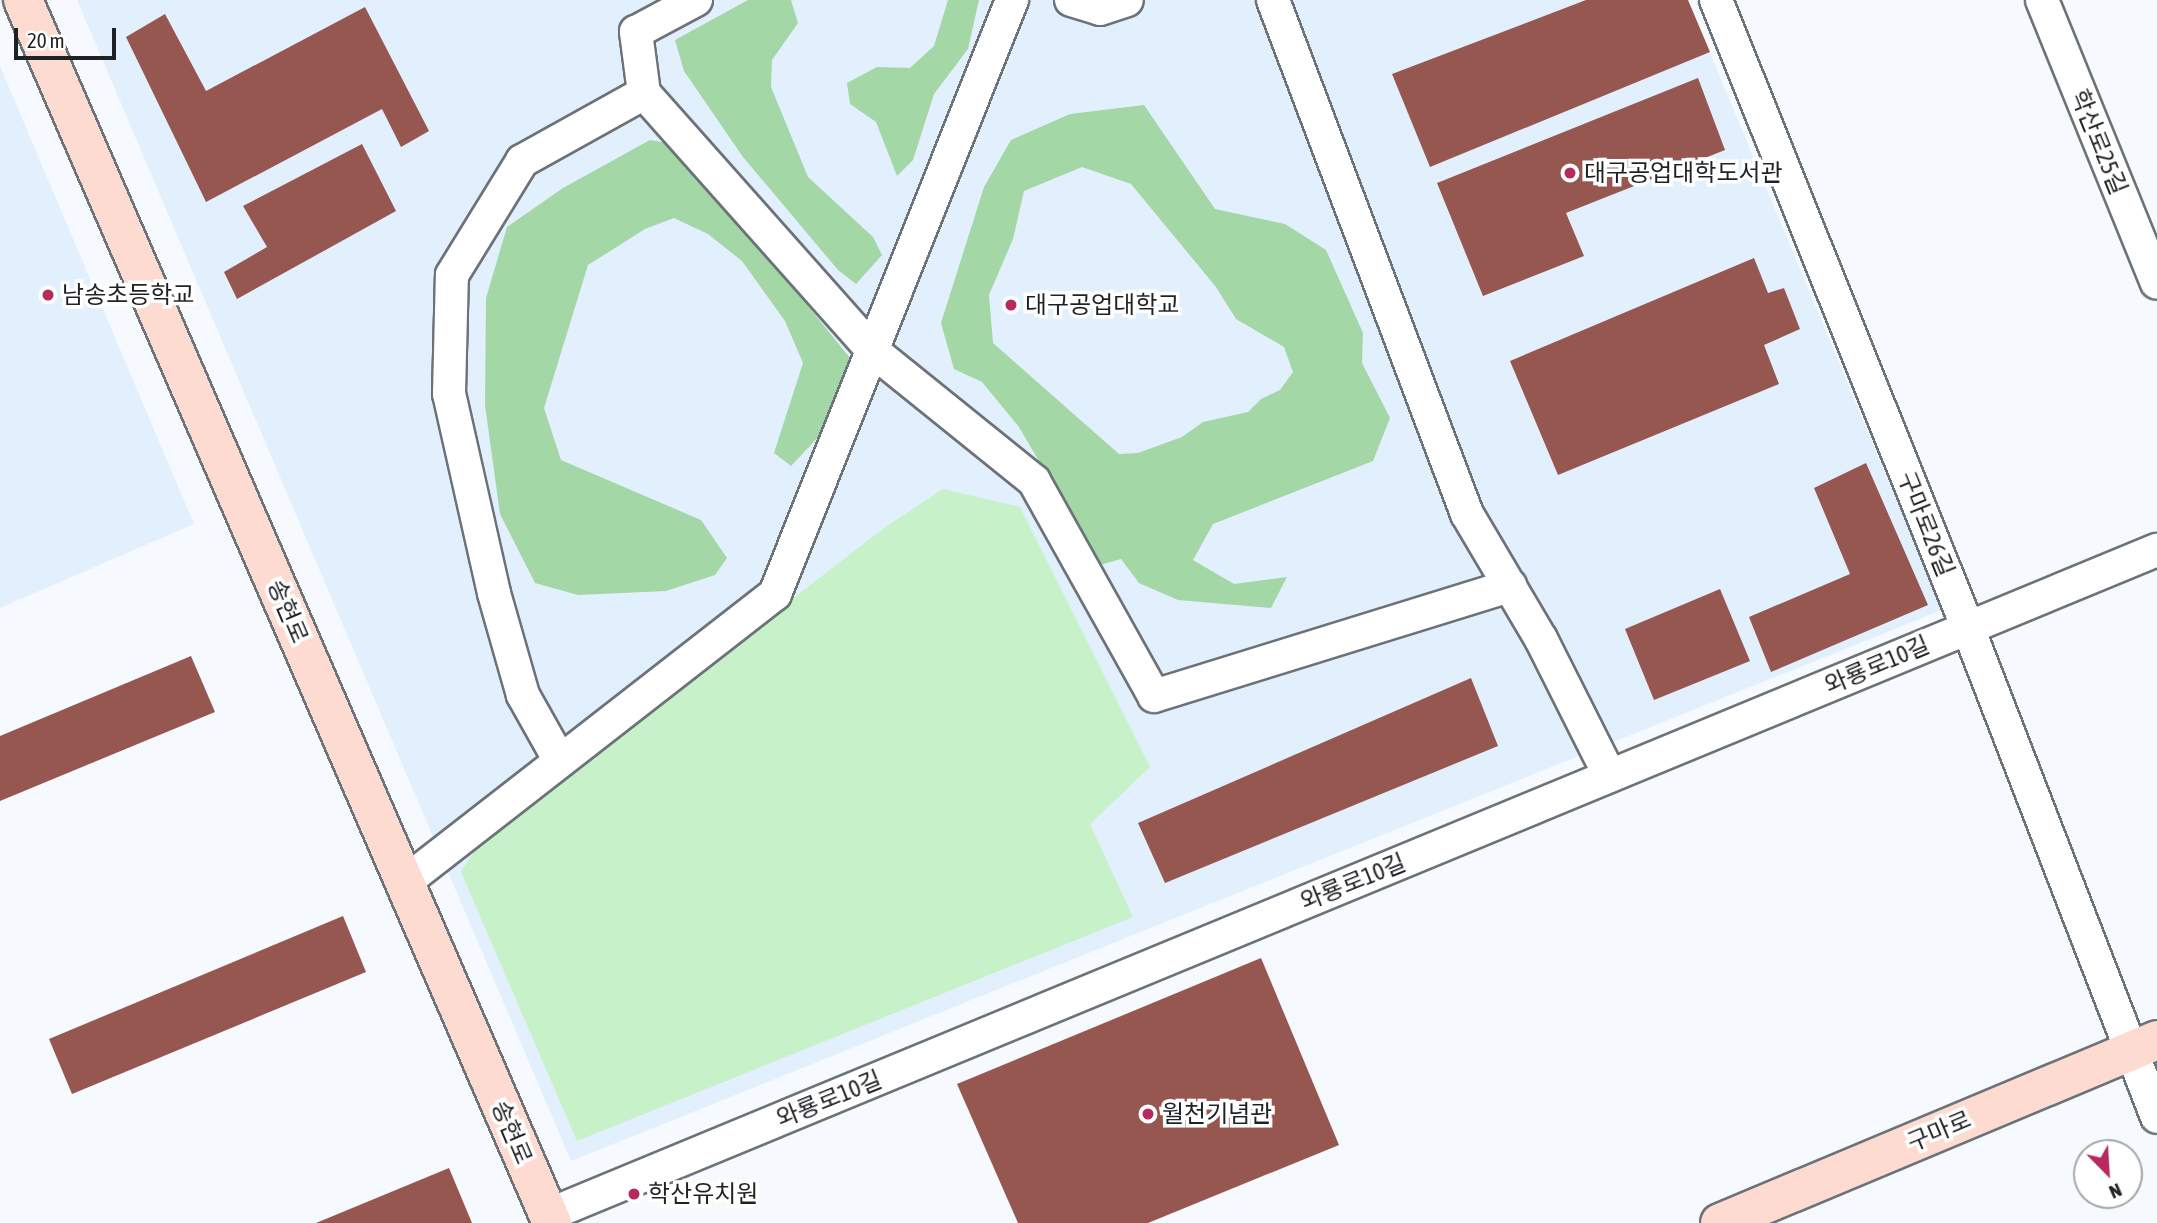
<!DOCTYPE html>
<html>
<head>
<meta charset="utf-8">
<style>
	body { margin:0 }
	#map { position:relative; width:2157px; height:1223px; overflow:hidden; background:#f6faff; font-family:"Asap Condensed","Noto Sans KR",sans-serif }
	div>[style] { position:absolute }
	.built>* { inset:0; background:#e2effd }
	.green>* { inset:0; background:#c7f2c9 }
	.forest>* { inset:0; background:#a3d7a6 }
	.building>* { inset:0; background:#975751 }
	.roads { filter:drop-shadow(2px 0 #6c7279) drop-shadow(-2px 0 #6c7279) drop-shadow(0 2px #6c7279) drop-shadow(0 -2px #6c7279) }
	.street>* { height:32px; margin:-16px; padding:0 16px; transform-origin:16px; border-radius:16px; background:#fff }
	.secondary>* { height:38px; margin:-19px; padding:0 19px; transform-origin:19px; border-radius:19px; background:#fddbd0 }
	.dots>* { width:19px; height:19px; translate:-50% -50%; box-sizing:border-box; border:4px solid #fff; border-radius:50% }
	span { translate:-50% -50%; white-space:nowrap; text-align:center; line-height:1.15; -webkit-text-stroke:7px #fff; paint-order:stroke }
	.street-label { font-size:24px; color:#1f2225 }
	.poi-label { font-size:24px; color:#1f2225 }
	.left { translate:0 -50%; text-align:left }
	.north { position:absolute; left:2073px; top:1139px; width:70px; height:70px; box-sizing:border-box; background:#fff; border:2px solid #a5a7a8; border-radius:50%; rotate:156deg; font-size:19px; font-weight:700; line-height:28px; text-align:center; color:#1f2225 }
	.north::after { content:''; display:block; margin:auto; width:24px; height:32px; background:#b72a5e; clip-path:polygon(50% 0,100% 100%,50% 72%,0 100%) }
	.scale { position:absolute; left:14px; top:28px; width:102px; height:32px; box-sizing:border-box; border:4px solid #1f2225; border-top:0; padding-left:9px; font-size:21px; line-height:24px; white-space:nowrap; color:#1f2225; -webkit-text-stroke:5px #fff; paint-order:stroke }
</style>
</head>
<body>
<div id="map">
	<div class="built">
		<i style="clip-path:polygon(77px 0,1688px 0,1942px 610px,571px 1161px)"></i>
		<i style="clip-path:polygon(0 66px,194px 524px,0 608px)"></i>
	</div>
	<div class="green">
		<i style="clip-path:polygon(943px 489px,1020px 507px,1150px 767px,1090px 824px,1133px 917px,577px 1141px,461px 872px,481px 839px,884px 528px)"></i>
	</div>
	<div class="forest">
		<i style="clip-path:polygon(748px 0,791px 0,798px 23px,772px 60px,771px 87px,808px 177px,873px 237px,882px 255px,856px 284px,838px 270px,743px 157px,684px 71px,675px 40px)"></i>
		<i style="clip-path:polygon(948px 0,979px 0,968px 49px,934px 94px,913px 160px,897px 176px,876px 122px,850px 104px,847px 83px,877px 67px,910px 68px,934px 46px)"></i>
		<i style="clip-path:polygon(evenodd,1144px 105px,1215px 209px,1285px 224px,1326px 250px,1363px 333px,1362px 363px,1390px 418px,1373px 461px,1213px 524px,1193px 560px,1234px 584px,1287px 577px,1271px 608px,1178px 600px,1139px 583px,1121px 559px,1100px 565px,1019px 427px,982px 382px,954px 369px,941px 323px,984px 187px,1011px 140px,1070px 114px,1144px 105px,1082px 167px,1131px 184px,1216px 287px,1236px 319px,1284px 347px,1293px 372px,1280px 390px,1261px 399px,1248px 412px,1203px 422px,1182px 437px,1138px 453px,1119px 454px,993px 343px,989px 295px,1013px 239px,1024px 191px,1082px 167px)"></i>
		<i style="clip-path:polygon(650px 140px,667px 143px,714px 190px,850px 358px,836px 418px,791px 466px,774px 453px,803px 363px,785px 321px,742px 261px,708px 234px,674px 218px,645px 229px,588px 265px,544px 408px,561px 460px,701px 520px,727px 558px,715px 575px,666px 591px,578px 595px,535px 583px,500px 514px,485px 405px,486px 298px,507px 227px,563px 188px)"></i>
	</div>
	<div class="building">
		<i style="clip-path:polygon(1586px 0,1688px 0,1710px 52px,1430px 167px,1392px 74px)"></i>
		<i style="clip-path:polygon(365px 7px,429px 131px,401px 147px,382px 109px,206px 202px,126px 37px,165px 14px,206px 91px)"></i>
		<i style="clip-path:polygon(1698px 78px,1725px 150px,1566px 213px,1584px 256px,1483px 296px,1437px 183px)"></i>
		<i style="clip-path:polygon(362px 144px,396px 211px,237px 299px,224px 272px,267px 247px,243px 206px)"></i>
		<i style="clip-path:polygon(1754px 258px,1768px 293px,1784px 288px,1800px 329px,1764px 345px,1779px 384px,1558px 475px,1510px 361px)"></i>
		<i style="clip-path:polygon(1866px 463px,1928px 605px,1771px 672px,1749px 617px,1850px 574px,1814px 488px)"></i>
		<i style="clip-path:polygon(1720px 589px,1750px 661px,1654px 700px,1625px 629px)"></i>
		<i style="clip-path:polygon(191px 656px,215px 712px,0 801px,0 736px)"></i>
		<i style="clip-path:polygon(1471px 678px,1498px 746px,1165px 883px,1138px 823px)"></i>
		<i style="clip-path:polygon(343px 916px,366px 972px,72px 1094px,49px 1039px)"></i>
		<i style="clip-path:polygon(1261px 958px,1339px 1145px,1148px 1223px,1018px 1223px,957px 1084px)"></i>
		<i style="clip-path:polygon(449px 1168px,472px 1223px,316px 1223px)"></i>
	</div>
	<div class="roads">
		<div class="street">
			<i style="left:1071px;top:0;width:30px;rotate:17deg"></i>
			<i style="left:1100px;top:9px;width:28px;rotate:-18deg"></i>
			<i style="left:1273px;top:0;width:549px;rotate:69.32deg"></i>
			<i style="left:1467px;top:514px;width:145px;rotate:59.4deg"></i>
			<i style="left:1541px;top:639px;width:153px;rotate:63.3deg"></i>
			<i style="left:1716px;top:0;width:677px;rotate:68.14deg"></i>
			<i style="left:1968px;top:628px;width:524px;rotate:68.87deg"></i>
			<i style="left:2042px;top:0;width:305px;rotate:67.9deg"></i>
			<i style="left:644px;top:93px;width:345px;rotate:48.4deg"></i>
			<i style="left:873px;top:351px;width:207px;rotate:38.9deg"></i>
			<i style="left:1034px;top:481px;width:246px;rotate:60.8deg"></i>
			<i style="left:1154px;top:696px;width:373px;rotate:-17.2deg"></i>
			<i style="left:560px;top:761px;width:76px;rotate:-119.3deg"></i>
			<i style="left:523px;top:695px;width:106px;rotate:-105.9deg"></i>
			<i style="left:494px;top:593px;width:204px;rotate:-102.7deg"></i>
			<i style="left:449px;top:394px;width:119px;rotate:-88.6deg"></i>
			<i style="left:452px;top:275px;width:134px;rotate:-58.4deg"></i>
			<i style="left:522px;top:161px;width:140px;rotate:-29.1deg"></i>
			<i style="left:644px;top:93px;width:62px;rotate:-97.5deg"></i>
			<i style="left:636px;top:32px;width:68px;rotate:-28.1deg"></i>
			<i style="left:405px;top:882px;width:469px;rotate:-37.9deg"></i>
			<i style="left:775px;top:594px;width:640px;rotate:-68.25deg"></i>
			<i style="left:548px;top:1215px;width:1741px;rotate:-22.46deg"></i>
		</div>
		<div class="secondary">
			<i style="left:23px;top:0;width:1333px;rotate:66.61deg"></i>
			<i style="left:1720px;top:1223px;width:474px;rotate:-22.7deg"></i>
		</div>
	</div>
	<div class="dots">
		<i style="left:1570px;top:173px;background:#b72a5e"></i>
		<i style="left:48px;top:295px;background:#b72a5e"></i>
		<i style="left:1011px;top:305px;background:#b72a5e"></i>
		<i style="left:1148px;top:1114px;background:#b72a5e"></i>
		<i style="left:634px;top:1194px;background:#b72a5e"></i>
	</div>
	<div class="street-label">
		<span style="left:2099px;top:142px;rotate:68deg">학산로25길</span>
		<span style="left:1926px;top:524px;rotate:68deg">구마로26길</span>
		<span style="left:288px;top:611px;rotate:67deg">송현로</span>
		<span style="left:1877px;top:665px;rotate:-23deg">와룡로10길</span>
		<span style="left:1353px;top:882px;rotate:-22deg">와룡로10길</span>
		<span style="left:829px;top:1099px;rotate:-22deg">와룡로10길</span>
		<span style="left:1939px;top:1131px;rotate:-23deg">구마로</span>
		<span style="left:512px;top:1132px;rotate:67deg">송현로</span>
	</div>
	<div class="poi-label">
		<span class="left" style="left:1584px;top:173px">대구공업대학도서관</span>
		<span class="left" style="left:62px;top:295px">남송초등학교</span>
		<span class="left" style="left:1025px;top:305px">대구공업대학교</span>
		<span class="left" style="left:1162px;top:1114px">월천기념관</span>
		<span class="left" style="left:648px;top:1194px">학산유치원</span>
	</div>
	<div class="north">N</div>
	<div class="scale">20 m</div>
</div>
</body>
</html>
